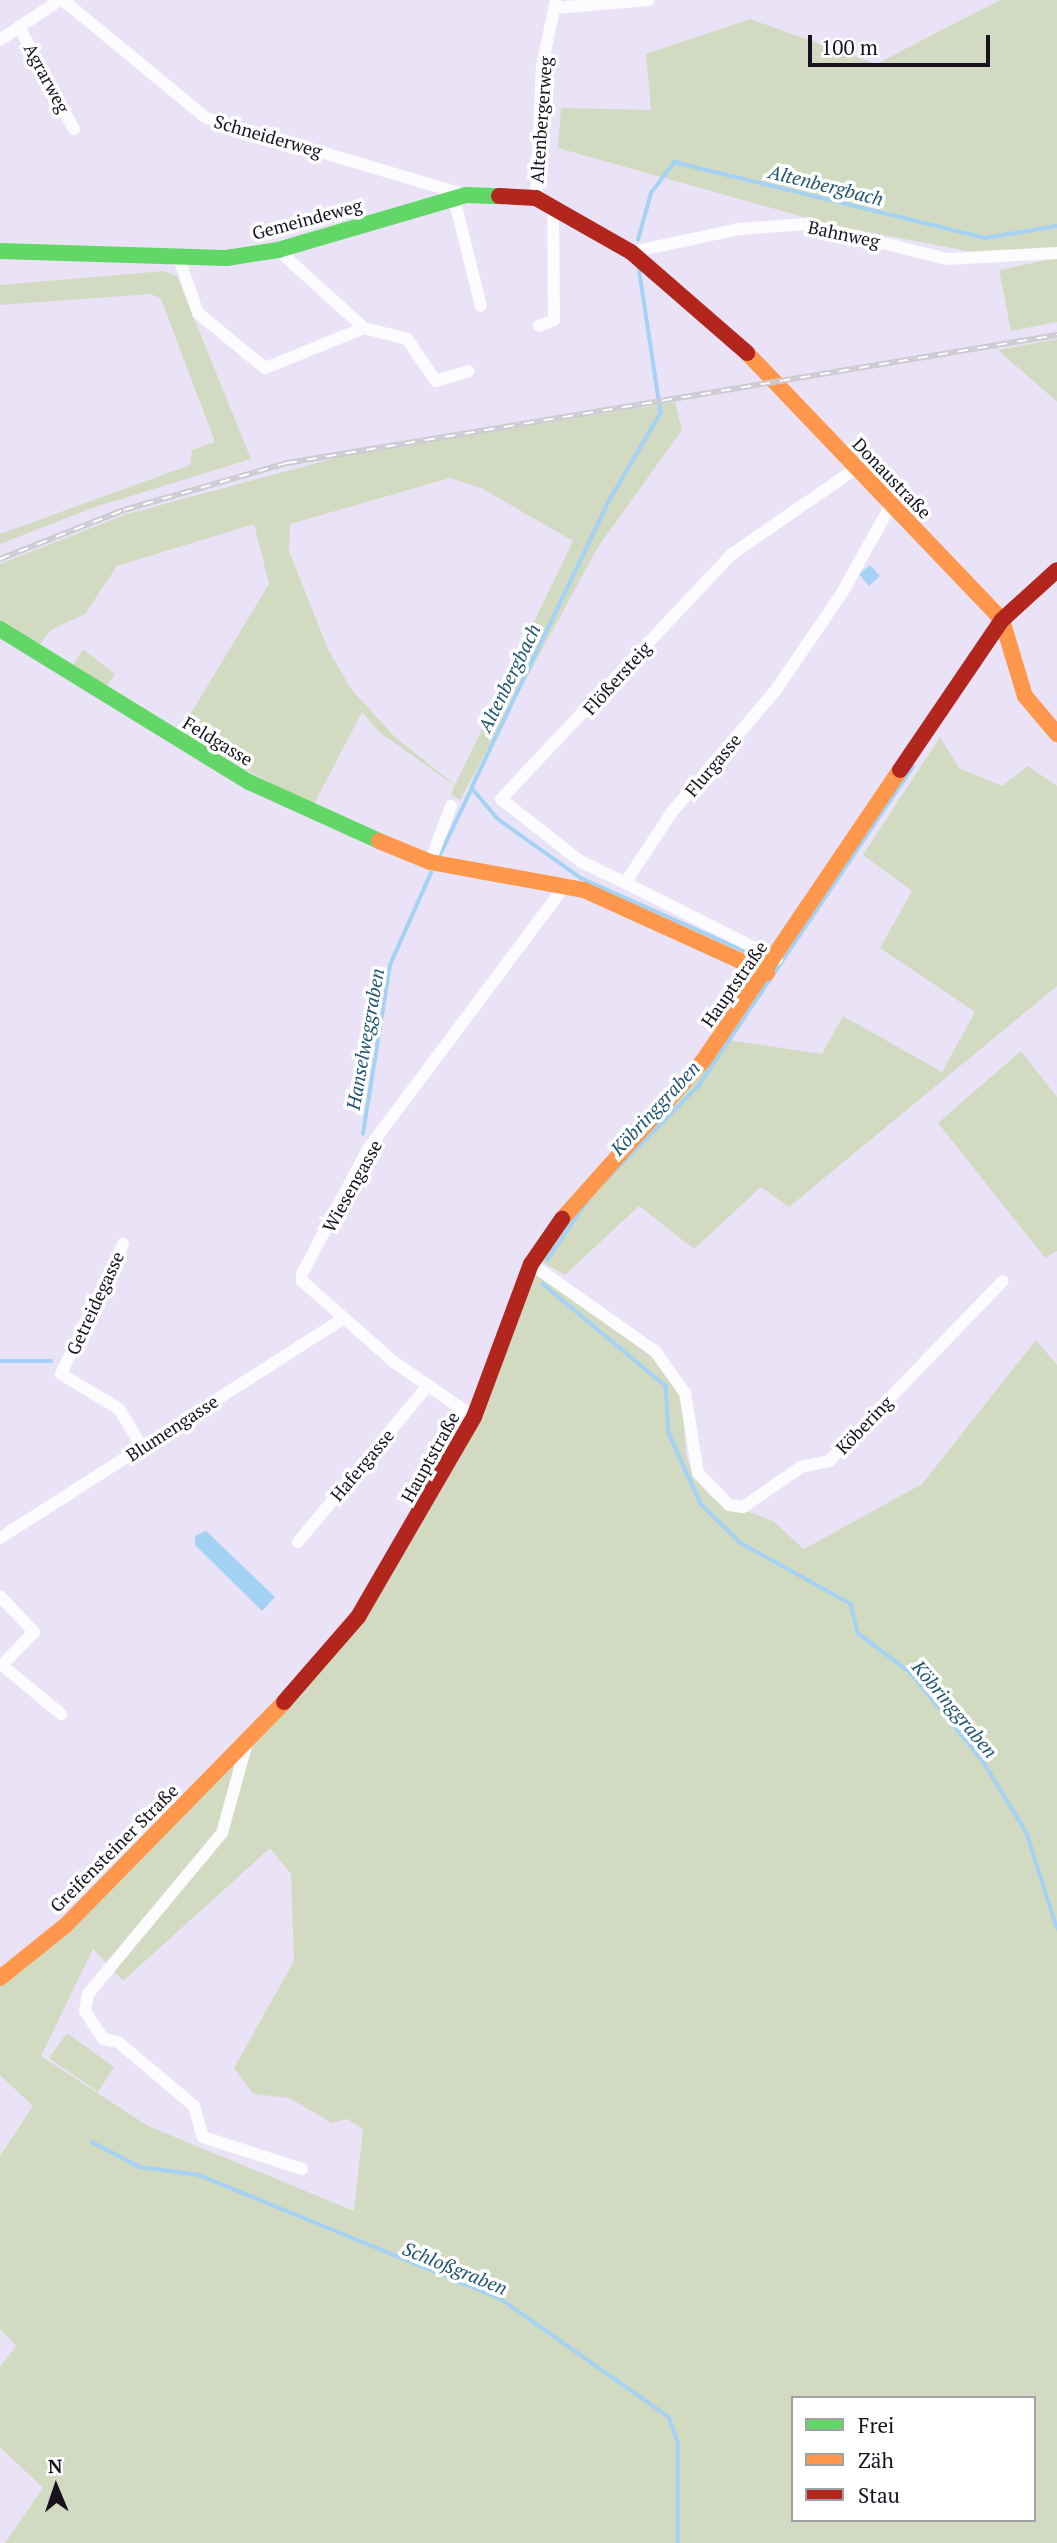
<!DOCTYPE html>
<html>
<head>
<meta charset="utf-8">
<style>
	body { margin:0 }
	#map { position:relative; width:1057px; height:2543px; overflow:hidden; background:#eae3f7; font-family:"PT Serif",serif }
	div>[style] { position:absolute }
	.green>* { inset:0; background:#d2dbc2 }
	.water>* { inset:0; background:#a3d2f4 }
	.stream>* { height:3.5px; margin:-1.75px; padding:0 1.75px; transform-origin:1.75px; border-radius:1.75px; background:#a3d2f4 }
	.street>* { height:12px; margin:-6px; padding:0 6px; transform-origin:6px; border-radius:6px; background:#fcfbfe }
	.fast>* { height:16px; margin:-8px; padding:0 8px; transform-origin:8px; border-radius:8px; background:#63d668 }
	.slow>* { height:16px; margin:-8px; padding:0 8px; transform-origin:8px; border-radius:8px; background:#ff974d }
	.jam>* { height:16px; margin:-8px; padding:0 8px; transform-origin:8px; border-radius:8px; background:#b3261e }
	.rail>* { height:6px; margin-top:-3px; transform-origin:0; background:repeating-linear-gradient(90deg,#fff 0 10px,#cdcbd1 0 20px); box-sizing:border-box; border-block:2px solid #cdcbd1 }
	span { translate:-50% -50%; white-space:nowrap; text-align:center; line-height:1.15; -webkit-text-stroke:7px #fff; paint-order:stroke }
	.street-label { font-size:18px; color:#17121e }
	.water-label { font-size:19px; color:#1f5470; font-style:italic }
	.legend { position:absolute; left:791px; top:2396px; width:245px; height:126px; box-sizing:border-box; background:#fff; border:2px solid #a2a0a5; margin:0; padding:9px 12px; list-style:none; font-size:21px; color:#17121e }
	.legend li { display:flex; align-items:center; gap:14px; height:35px }
	.legend b { width:35px; border:2px solid #a2a0a5 }
	.north { position:absolute; left:21px; top:2452px; width:70px; height:70px; -webkit-text-stroke:5px #fff; paint-order:stroke; rotate:358deg; font-size:19px; font-weight:700; line-height:28px; text-align:center; color:#17121e }
	.north::after { content:''; display:block; margin:auto; width:24px; height:32px; background:#17121e; clip-path:polygon(50% 0,100% 100%,50% 72%,0 100%) }
	.scale { position:absolute; left:808px; top:35px; width:182px; height:32px; box-sizing:border-box; border:4px solid #17121e; border-top:0; padding-left:9px; font-size:21px; line-height:24px; white-space:nowrap; color:#17121e; -webkit-text-stroke:5px #fff; paint-order:stroke }
</style>
</head>
<body>
<div id="map">
	<div class="green">
		<i style="clip-path:polygon(1000px 0,1057px 0,1057px 248px,977px 253px,832px 225px,558px 148px,561px 108px,651px 110px,646px 54px,750px 19px,876px 64px)"></i>
		<i style="clip-path:polygon(1057px 258px,1057px 322px,1011px 331px,999px 270px)"></i>
		<i style="clip-path:polygon(164px 271px,177px 276px,251px 459px,92px 508px,0 544px,0 534px,190px 465px,192px 450px,215px 442px,161px 299px,151px 294px,0 305px,0 285px)"></i>
		<i style="clip-path:polygon(1057px 339px,1057px 402px,998px 350px)"></i>
		<i style="clip-path:polygon(evenodd,675px 402px,682px 430px,598px 547px,460px 800px,451px 795px,454px 785px,379px 732px,362px 712px,313px 806px,179px 733px,269px 584px,254px 524px,117px 566px,85px 614px,51px 630px,38px 647px,0 623px,0 564px,127px 514px,343px 456px,675px 402px,450px 478px,481px 488px,573px 541px,455px 785px,395px 737px,351px 689px,328px 649px,289px 551px,290px 524px,450px 478px)"></i>
		<i style="clip-path:polygon(83px 649px,115px 674px,106px 688px,72px 667px)"></i>
		<i style="clip-path:polygon(940px 737px,959px 768px,1002px 786px,1028px 766px,1057px 786px,1057px 986px,789px 1207px,761px 1187px,694px 1249px,639px 1206px,565px 1275px,541px 1261px,596px 1183px,729px 1040px,822px 1054px,843px 1016px,942px 1072px,975px 1012px,880px 948px,912px 891px,863px 855px)"></i>
		<i style="clip-path:polygon(1021px 1051px,1057px 1097px,1057px 1251px,1045px 1258px,938px 1123px)"></i>
		<i style="clip-path:polygon(evenodd,534px 1270px,656px 1360px,682px 1395px,686px 1454px,694px 1478px,712px 1498px,773px 1521px,804px 1549px,922px 1484px,1036px 1340px,1057px 1365px,1057px 2543px,5px 2543px,43px 2488px,0 2447px,0 2367px,16px 2346px,0 2329px,0 2156px,33px 2106px,0 2075px,0 1985px,242px 1755px,218px 1831px,108px 1965px,93px 1949px,41px 2056px,148px 2126px,354px 2211px,363px 2129px,347px 2119px,332px 2123px,289px 2098px,253px 2094px,234px 2068px,294px 1961px,291px 1874px,270px 1848px,123px 1981px,113px 1970px,226px 1836px,252px 1743px,365px 1619px,477px 1419px,534px 1270px,793px 2398px,1034px 2398px,1034px 2520px,793px 2520px,793px 2398px)"></i>
		<i style="clip-path:polygon(67px 2033px,114px 2067px,98px 2092px,49px 2058px)"></i>
	</div>
	<div class="water">
		<i style="clip-path:polygon(870px 565px,880px 576px,869px 586px,859px 574px)"></i>
		<i style="clip-path:polygon(206px 1531px,275px 1597px,262px 1611px,195px 1545px,195px 1536px)"></i>
	</div>
	<div class="stream">
		<i style="left:638px;top:240px;width:49px;rotate:-74.5deg"></i>
		<i style="left:651px;top:193px;width:39px;rotate:-53deg"></i>
		<i style="left:674px;top:162px;width:320px;rotate:13.7deg"></i>
		<i style="left:985px;top:238px;width:73px;rotate:-9.5deg"></i>
		<i style="left:639px;top:267px;width:148px;rotate:81.4deg"></i>
		<i style="left:661px;top:413px;width:103px;rotate:120.3deg"></i>
		<i style="left:609px;top:502px;width:317px;rotate:115.6deg"></i>
		<i style="left:472px;top:788px;width:40px;rotate:50deg"></i>
		<i style="left:498px;top:819px;width:102px;rotate:35.4deg"></i>
		<i style="left:581px;top:878px;width:194px;rotate:24.1deg"></i>
		<i style="left:439px;top:857px;width:76px;rotate:-64.4deg"></i>
		<i style="left:363px;top:1134px;width:171px;rotate:-80.9deg"></i>
		<i style="left:390px;top:965px;width:101px;rotate:-66deg"></i>
		<i style="left:547px;top:1260px;width:80px;rotate:-55.7deg"></i>
		<i style="left:592px;top:1194px;width:153px;rotate:-45.5deg"></i>
		<i style="left:699px;top:1085px;width:383px;rotate:-56.1deg"></i>
		<i style="left:543px;top:1284px;width:160px;rotate:39.7deg"></i>
		<i style="left:666px;top:1386px;width:47px;rotate:86.3deg"></i>
		<i style="left:669px;top:1433px;width:78px;rotate:65.7deg"></i>
		<i style="left:701px;top:1504px;width:56px;rotate:44.3deg"></i>
		<i style="left:741px;top:1543px;width:126px;rotate:29deg"></i>
		<i style="left:851px;top:1604px;width:30px;rotate:76deg"></i>
		<i style="left:858px;top:1633px;width:66px;rotate:37deg"></i>
		<i style="left:911px;top:1673px;width:114px;rotate:50.7deg"></i>
		<i style="left:983px;top:1761px;width:84px;rotate:58.6deg"></i>
		<i style="left:1027px;top:1833px;width:100px;rotate:72.5deg"></i>
		<i style="left:0;top:1361px;width:51px"></i>
		<i style="left:92px;top:2142px;width:54px;rotate:27.5deg"></i>
		<i style="left:140px;top:2167px;width:60px;rotate:7.7deg"></i>
		<i style="left:199px;top:2175px;width:326px;rotate:22.3deg"></i>
		<i style="left:501px;top:2299px;width:205px;rotate:35.1deg"></i>
		<i style="left:669px;top:2417px;width:27px;rotate:70deg"></i>
		<i style="left:678px;top:2442px;width:101px;rotate:90deg"></i>
	</div>
	<div class="street">
		<i style="left:63px;top:0;width:185px;rotate:39.5deg"></i>
		<i style="left:206px;top:118px;width:271px;rotate:16.5deg"></i>
		<i style="left:555px;top:8px;width:94px;rotate:-4.9deg"></i>
		<i style="left:19px;top:27px;width:116px;rotate:61.7deg"></i>
		<i style="left:0;top:40px;width:72px;rotate:-33.7deg"></i>
		<i style="left:454px;top:198px;width:111px;rotate:76deg"></i>
		<i style="left:536px;top:198px;width:132px;rotate:-87.4deg"></i>
		<i style="left:542px;top:66px;width:67px;rotate:-78deg"></i>
		<i style="left:278px;top:250px;width:116px;rotate:42.2deg"></i>
		<i style="left:364px;top:328px;width:44px;rotate:14.3deg"></i>
		<i style="left:407px;top:339px;width:51px;rotate:55.4deg"></i>
		<i style="left:436px;top:381px;width:34px;rotate:-17deg"></i>
		<i style="left:631px;top:252px;width:110px;rotate:-12deg"></i>
		<i style="left:739px;top:229px;width:66px;rotate:-4.3deg"></i>
		<i style="left:805px;top:224px;width:147px;rotate:13.8deg"></i>
		<i style="left:948px;top:259px;width:109px;rotate:-3.2deg"></i>
		<i style="left:178px;top:256px;width:60px;rotate:70.7deg"></i>
		<i style="left:198px;top:313px;width:87px;rotate:39.4deg"></i>
		<i style="left:265px;top:368px;width:107px;rotate:-22deg"></i>
		<i style="left:539px;top:326px;width:16px;rotate:-22deg"></i>
		<i style="left:554px;top:320px;width:113px;rotate:-90.5deg"></i>
		<i style="left:430px;top:862px;width:60px;rotate:-69.4deg"></i>
		<i style="left:625px;top:883px;width:50px;rotate:-153.9deg"></i>
		<i style="left:580px;top:861px;width:100px;rotate:-141.9deg"></i>
		<i style="left:501px;top:799px;width:337px;rotate:-46.7deg"></i>
		<i style="left:732px;top:554px;width:150px;rotate:-34.6deg"></i>
		<i style="left:777px;top:959px;width:170px;rotate:-153.4deg"></i>
		<i style="left:625px;top:883px;width:85px;rotate:-56.5deg"></i>
		<i style="left:672px;top:812px;width:159px;rotate:-49.6deg"></i>
		<i style="left:775px;top:691px;width:119px;rotate:-55.6deg"></i>
		<i style="left:842px;top:593px;width:101px;rotate:-60.9deg"></i>
		<i style="left:123px;top:1244px;width:144px;rotate:115.5deg"></i>
		<i style="left:61px;top:1374px;width:68px;rotate:31.1deg"></i>
		<i style="left:119px;top:1409px;width:44px;rotate:58.8deg"></i>
		<i style="left:531px;top:1264px;width:151px;rotate:35.1deg"></i>
		<i style="left:655px;top:1351px;width:52px;rotate:54.5deg"></i>
		<i style="left:685px;top:1393px;width:81px;rotate:80.8deg"></i>
		<i style="left:698px;top:1473px;width:45px;rotate:45.9deg"></i>
		<i style="left:729px;top:1505px;width:14px;rotate:8deg"></i>
		<i style="left:743px;top:1507px;width:70px;rotate:-34.6deg"></i>
		<i style="left:801px;top:1467px;width:29px;rotate:-12deg"></i>
		<i style="left:829px;top:1461px;width:250px;rotate:-46deg"></i>
		<i style="left:474px;top:1417px;width:97px;rotate:-145.5deg"></i>
		<i style="left:394px;top:1362px;width:123px;rotate:-138.6deg"></i>
		<i style="left:302px;top:1281px;width:7px;rotate:-90deg"></i>
		<i style="left:302px;top:1274px;width:141px;rotate:-62.2deg"></i>
		<i style="left:368px;top:1149px;width:331px;rotate:-53.2deg"></i>
		<i style="left:0;top:1538px;width:408px;rotate:-32.6deg"></i>
		<i style="left:298px;top:1542px;width:200px;rotate:-50.3deg"></i>
		<i style="left:0;top:1596px;width:50px;rotate:46.6deg"></i>
		<i style="left:34px;top:1632px;width:46px;rotate:134.1deg"></i>
		<i style="left:2px;top:1665px;width:77px;rotate:39.7deg"></i>
		<i style="left:246px;top:1746px;width:90px;rotate:105.4deg"></i>
		<i style="left:222px;top:1833px;width:209px;rotate:129.8deg"></i>
		<i style="left:88px;top:1994px;width:17px;rotate:100deg"></i>
		<i style="left:85px;top:2011px;width:33px;rotate:57deg"></i>
		<i style="left:103px;top:2039px;width:15px;rotate:11deg"></i>
		<i style="left:118px;top:2042px;width:99px;rotate:40.1deg"></i>
		<i style="left:194px;top:2106px;width:32px;rotate:74deg"></i>
		<i style="left:203px;top:2137px;width:104px;rotate:17.9deg"></i>
	</div>
	<div class="fast">
		<i style="left:0;top:251px;width:226px;rotate:1.8deg"></i>
		<i style="left:226px;top:258px;width:53px;rotate:-8.7deg"></i>
		<i style="left:278px;top:250px;width:196px;rotate:-16.3deg"></i>
		<i style="left:466px;top:195px;width:33px;rotate:2deg"></i>
		<i style="left:0;top:629px;width:292px;rotate:31.6deg"></i>
		<i style="left:249px;top:782px;width:143px;rotate:24.4deg"></i>
	</div>
	<div class="slow">
		<i style="left:747px;top:353px;width:369px;rotate:46.3deg"></i>
		<i style="left:1002px;top:620px;width:79px;rotate:73.2deg"></i>
		<i style="left:1025px;top:696px;width:50px;rotate:49.9deg"></i>
		<i style="left:379px;top:841px;width:55px;rotate:22.4deg"></i>
		<i style="left:430px;top:862px;width:157px;rotate:10.3deg"></i>
		<i style="left:584px;top:890px;width:201px;rotate:24.4deg"></i>
		<i style="left:562px;top:1219px;width:212px;rotate:-48.3deg"></i>
		<i style="left:703px;top:1061px;width:351px;rotate:-55.9deg"></i>
		<i style="left:0;top:1978px;width:83px;rotate:-38.7deg"></i>
		<i style="left:65px;top:1926px;width:313px;rotate:-45.6deg"></i>
	</div>
	<div class="jam">
		<i style="left:499px;top:196px;width:37px;rotate:3deg"></i>
		<i style="left:536px;top:198px;width:109px;rotate:29.6deg"></i>
		<i style="left:631px;top:252px;width:154px;rotate:41deg"></i>
		<i style="left:900px;top:770px;width:181px;rotate:-55.8deg"></i>
		<i style="left:1002px;top:620px;width:74px;rotate:-42.3deg"></i>
		<i style="left:284px;top:1702px;width:113px;rotate:-49deg"></i>
		<i style="left:358px;top:1617px;width:231px;rotate:-59.9deg"></i>
		<i style="left:474px;top:1417px;width:163px;rotate:-69.6deg"></i>
		<i style="left:531px;top:1264px;width:55px;rotate:-55.4deg"></i>
	</div>
	<div class="rail">
		<i style="left:0;top:559px;width:133px;rotate:-21.6deg"></i>
		<i style="left:124px;top:510px;width:170px;rotate:-16.1deg"></i>
		<i style="left:287px;top:463px;width:781px;rotate:-9.44deg"></i>
	</div>
	<div class="street-label">
		<span style="left:47px;top:78px;rotate:62deg">Agrarweg</span>
		<span style="left:541px;top:120px;rotate:-86deg">Altenbergerweg</span>
		<span style="left:268px;top:136px;rotate:16deg">Schneiderweg</span>
		<span style="left:307px;top:219px;rotate:-15deg">Gemeindeweg</span>
		<span style="left:844px;top:234px;rotate:12deg">Bahnweg</span>
		<span style="left:892px;top:478px;rotate:46deg">Donaustraße</span>
		<span style="left:617px;top:678px;rotate:-48deg">Flößersteig</span>
		<span style="left:218px;top:741px;rotate:31deg">Feldgasse</span>
		<span style="left:713px;top:765px;rotate:-50deg">Flurgasse</span>
		<span style="left:734px;top:984px;rotate:-55deg">Hauptstraße</span>
		<span style="left:352px;top:1186px;rotate:-61deg">Wiesengasse</span>
		<span style="left:95px;top:1303px;rotate:-65deg">Getreidegasse</span>
		<span style="left:864px;top:1425px;rotate:-46deg">Köbering</span>
		<span style="left:172px;top:1428px;rotate:-33deg">Blumengasse</span>
		<span style="left:430px;top:1457px;rotate:-61deg">Hauptstraße</span>
		<span style="left:362px;top:1465px;rotate:-50deg">Hafergasse</span>
		<span style="left:114px;top:1848px;rotate:-45deg">Greifensteiner Straße</span>
	</div>
	<div class="water-label">
		<span style="left:826px;top:185px;rotate:14deg">Altenbergbach</span>
		<span style="left:509px;top:678px;rotate:-64deg">Altenbergbach</span>
		<span style="left:365px;top:1039px;rotate:-80deg">Hanselweggraben</span>
		<span style="left:655px;top:1108px;rotate:-47deg">Köbringgraben</span>
		<span style="left:955px;top:1709px;rotate:50deg">Köbringgraben</span>
		<span style="left:455px;top:2268px;rotate:22deg">Schloßgraben</span>
	</div>
	<ul class="legend">
	<li><b style="height:9px;background:#63d668"></b>Frei</li>
	<li><b style="height:9px;background:#ff974d"></b>Zäh</li>
	<li><b style="height:9px;background:#b3261e"></b>Stau</li>
	</ul>
	<div class="north">N</div>
	<div class="scale">100 m</div>
</div>
</body>
</html>
